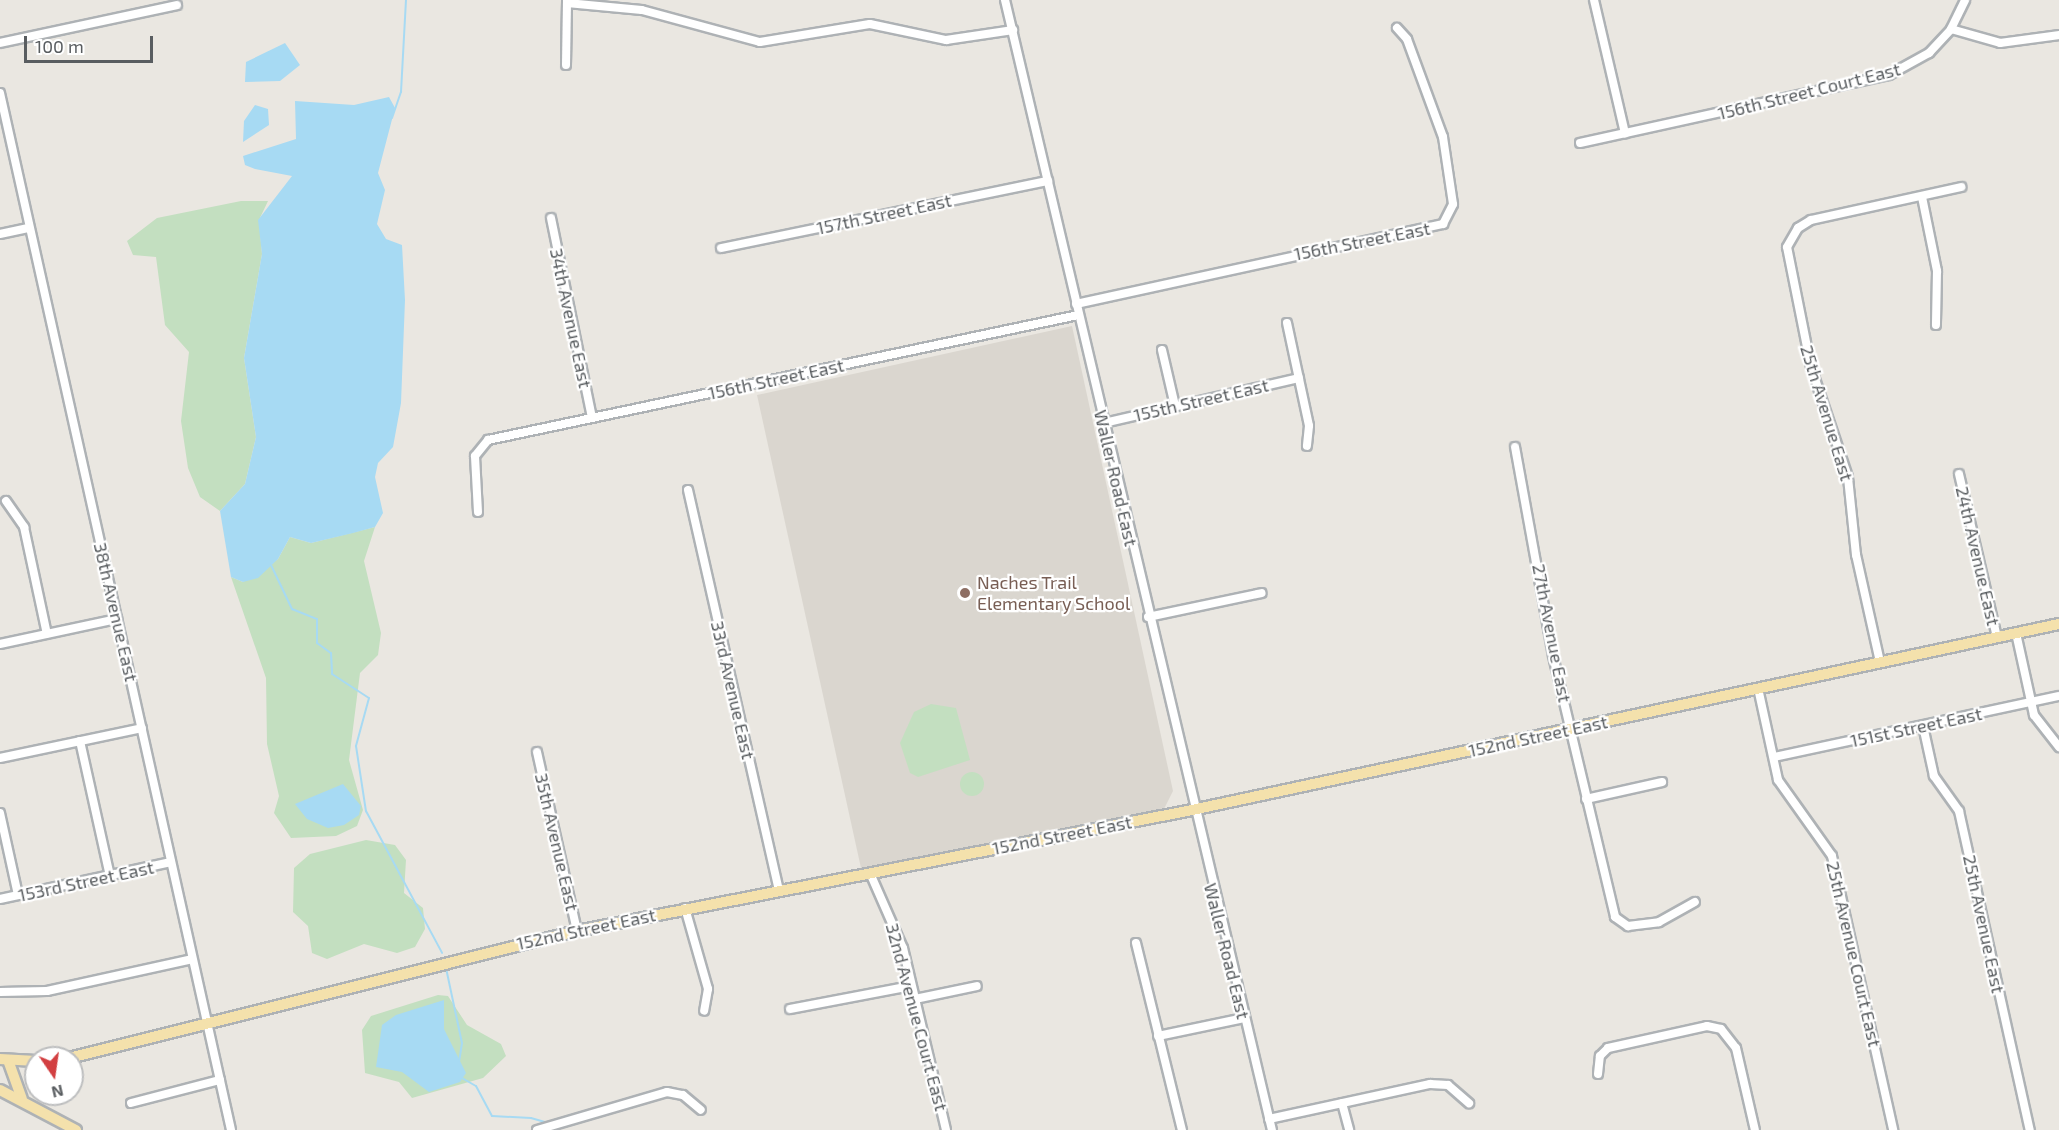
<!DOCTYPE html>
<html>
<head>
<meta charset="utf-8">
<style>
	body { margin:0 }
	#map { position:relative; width:2059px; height:1130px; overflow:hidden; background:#eae7e1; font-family:"Exo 2",sans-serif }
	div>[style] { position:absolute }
	.education>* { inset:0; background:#dad6cf }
	.green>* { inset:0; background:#c3dfc0 }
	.round { border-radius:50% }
	.water>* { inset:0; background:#a7daf3 }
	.stream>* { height:2px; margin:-1px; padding:0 1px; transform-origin:1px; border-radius:1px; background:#a7daf3 }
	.roads { filter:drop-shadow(2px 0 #aeb2b5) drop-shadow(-2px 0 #aeb2b5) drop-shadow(0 2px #aeb2b5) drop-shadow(0 -2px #aeb2b5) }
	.minor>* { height:8px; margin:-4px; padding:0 4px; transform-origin:4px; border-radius:4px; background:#fff }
	.major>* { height:10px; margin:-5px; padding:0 5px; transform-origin:5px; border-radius:5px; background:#f4e1ac }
	.dots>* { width:16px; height:16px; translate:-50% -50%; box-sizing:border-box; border:3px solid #fff; border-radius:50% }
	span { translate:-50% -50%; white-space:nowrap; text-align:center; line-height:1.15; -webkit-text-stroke:4.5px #fff; paint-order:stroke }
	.street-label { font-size:18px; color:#595d60 }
	.education-label { font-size:18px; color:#785e54 }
	.left { translate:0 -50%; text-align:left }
	.north { position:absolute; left:24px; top:1046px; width:60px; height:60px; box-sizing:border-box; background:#fff; border:2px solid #bdbebf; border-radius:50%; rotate:167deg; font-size:16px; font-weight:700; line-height:24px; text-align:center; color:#595d60 }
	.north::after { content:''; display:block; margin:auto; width:21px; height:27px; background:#d23f41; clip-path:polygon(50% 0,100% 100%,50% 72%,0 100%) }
	.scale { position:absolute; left:24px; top:36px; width:129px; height:27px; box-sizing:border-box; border:3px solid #595d60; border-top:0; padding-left:8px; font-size:18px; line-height:21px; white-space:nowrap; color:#595d60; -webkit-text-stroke:4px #fff; paint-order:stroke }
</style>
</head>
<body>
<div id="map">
	<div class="education">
		<i style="clip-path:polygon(1072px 326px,1173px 791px,1164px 809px,861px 868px,757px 395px)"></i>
	</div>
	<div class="green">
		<i style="clip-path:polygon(241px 201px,268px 201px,259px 220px,262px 254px,244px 358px,256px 437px,245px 484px,220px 511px,200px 497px,188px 468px,181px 421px,189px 352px,165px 325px,156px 257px,133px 255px,127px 241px,157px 218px)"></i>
		<i style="clip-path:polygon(375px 527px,364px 561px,381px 633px,378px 655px,360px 673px,349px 760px,363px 810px,357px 826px,336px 836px,291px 838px,274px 813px,279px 796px,267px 744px,266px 678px,231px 577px,243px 582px,278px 559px,290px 537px,311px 543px)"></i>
		<i style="clip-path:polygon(931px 704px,956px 708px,970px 760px,918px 777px,910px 773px,900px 743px,914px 712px)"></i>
		<i class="round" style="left:960px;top:772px;width:24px;height:24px"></i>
		<i style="clip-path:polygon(366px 840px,395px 845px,406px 860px,404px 893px,423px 908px,425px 929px,415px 947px,397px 953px,364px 944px,327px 959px,312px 953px,308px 926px,293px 912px,294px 868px,310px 854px)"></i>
		<i style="clip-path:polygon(438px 995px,448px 996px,467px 1025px,501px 1044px,506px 1056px,483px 1078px,412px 1098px,399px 1082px,365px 1073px,362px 1030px,371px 1016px)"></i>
	</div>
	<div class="water">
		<i style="clip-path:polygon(285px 43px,300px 65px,280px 81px,245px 82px,246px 62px)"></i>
		<i style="clip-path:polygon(389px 97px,395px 108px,378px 173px,385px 190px,377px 224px,386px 239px,402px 245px,405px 300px,401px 403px,393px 447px,378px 463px,375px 477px,383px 513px,375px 527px,353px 533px,311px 543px,290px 537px,278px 559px,258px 578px,243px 582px,231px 577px,220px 511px,245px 484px,256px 437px,244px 358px,262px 254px,258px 220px,292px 176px,255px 169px,245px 165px,243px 156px,296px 139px,295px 101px,354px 105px)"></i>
		<i style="clip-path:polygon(255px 105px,268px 109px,269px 125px,243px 142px,244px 121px)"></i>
		<i style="clip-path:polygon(343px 784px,361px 806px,359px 815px,344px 825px,328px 828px,307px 819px,295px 804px)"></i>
		<i style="clip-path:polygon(444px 1000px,444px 1029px,466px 1073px,460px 1082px,429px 1092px,402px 1072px,376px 1067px,382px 1025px,396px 1015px)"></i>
	</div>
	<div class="stream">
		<i style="left:392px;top:118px;width:28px;rotate:-71deg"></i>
		<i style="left:401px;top:92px;width:92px;rotate:-86.9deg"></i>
		<i style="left:271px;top:565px;width:49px;rotate:64.5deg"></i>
		<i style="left:292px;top:609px;width:27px;rotate:22deg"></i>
		<i style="left:317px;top:619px;width:24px;rotate:90deg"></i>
		<i style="left:317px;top:643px;width:17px;rotate:36deg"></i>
		<i style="left:331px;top:653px;width:21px;rotate:87deg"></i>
		<i style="left:332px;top:674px;width:44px;rotate:33deg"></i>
		<i style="left:369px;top:698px;width:50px;rotate:105.2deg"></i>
		<i style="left:356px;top:746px;width:66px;rotate:81.3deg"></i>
		<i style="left:366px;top:811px;width:161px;rotate:61.8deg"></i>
		<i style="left:446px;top:968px;width:77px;rotate:78deg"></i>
		<i style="left:462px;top:1043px;width:18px;rotate:99deg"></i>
		<i style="left:462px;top:1078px;width:16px;rotate:30deg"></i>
		<i style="left:476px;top:1086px;width:34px;rotate:62deg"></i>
		<i style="left:492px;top:1116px;width:39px;rotate:3deg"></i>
		<i style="left:531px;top:1118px;width:18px;rotate:16deg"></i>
		<i style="left:548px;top:1123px;width:8px;rotate:60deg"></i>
	</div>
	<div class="roads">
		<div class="minor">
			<i style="left:1005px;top:0;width:1161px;rotate:76.71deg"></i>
			<i style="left:1594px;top:0;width:137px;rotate:76.9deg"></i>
			<i style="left:567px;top:3px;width:75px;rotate:5.3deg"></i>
			<i style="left:642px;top:10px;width:122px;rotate:15.2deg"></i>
			<i style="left:760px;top:42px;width:111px;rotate:-9.3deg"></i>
			<i style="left:870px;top:24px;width:78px;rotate:11.9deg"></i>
			<i style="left:946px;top:40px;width:68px;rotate:-8.5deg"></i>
			<i style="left:1951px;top:29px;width:32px;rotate:-64deg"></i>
			<i style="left:0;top:43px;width:181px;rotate:-12.1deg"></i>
			<i style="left:566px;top:65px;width:65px;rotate:-89.1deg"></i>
			<i style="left:0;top:93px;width:1062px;rotate:77.44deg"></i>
			<i style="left:1580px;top:143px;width:316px;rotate:-12.4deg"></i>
			<i style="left:1889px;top:75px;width:46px;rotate:-28.8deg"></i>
			<i style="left:1929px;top:53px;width:33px;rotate:-47deg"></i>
			<i style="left:1951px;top:29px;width:51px;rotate:15.9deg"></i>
			<i style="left:2000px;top:43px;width:60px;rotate:-7.7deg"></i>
			<i style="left:1922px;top:197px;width:76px;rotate:78.5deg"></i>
			<i style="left:1937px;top:271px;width:54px;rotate:91.1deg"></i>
			<i style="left:551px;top:218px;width:204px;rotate:78.4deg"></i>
			<i style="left:0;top:234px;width:30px;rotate:-12deg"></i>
			<i style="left:721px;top:248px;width:334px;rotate:-11.6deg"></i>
			<i style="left:1076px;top:304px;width:376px;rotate:-12.3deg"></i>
			<i style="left:1443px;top:224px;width:22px;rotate:-63deg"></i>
			<i style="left:1453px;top:204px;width:68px;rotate:-98.5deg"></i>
			<i style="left:1443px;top:137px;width:104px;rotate:-110.2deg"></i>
			<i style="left:1407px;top:39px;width:15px;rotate:-132deg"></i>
			<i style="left:1287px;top:323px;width:105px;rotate:77.9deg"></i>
			<i style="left:1309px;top:426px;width:20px;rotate:96deg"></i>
			<i style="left:1162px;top:350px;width:57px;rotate:76.9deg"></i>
			<i style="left:1104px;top:423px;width:200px;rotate:-13deg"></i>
			<i style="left:1515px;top:447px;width:212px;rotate:79.7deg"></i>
			<i style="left:1553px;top:656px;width:268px;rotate:76.6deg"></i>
			<i style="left:1615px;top:917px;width:16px;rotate:35deg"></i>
			<i style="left:1628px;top:926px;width:31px;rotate:-7deg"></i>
			<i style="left:1659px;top:922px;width:41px;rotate:-29.1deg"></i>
			<i style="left:1959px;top:474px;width:167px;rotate:76.9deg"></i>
			<i style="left:688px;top:490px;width:409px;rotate:77.2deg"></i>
			<i style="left:6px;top:501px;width:32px;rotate:55deg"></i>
			<i style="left:24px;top:527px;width:109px;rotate:77.9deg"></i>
			<i style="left:478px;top:512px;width:56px;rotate:-93.1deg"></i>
			<i style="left:475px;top:456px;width:21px;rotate:-51deg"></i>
			<i style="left:488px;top:440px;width:603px;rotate:-11.96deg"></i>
			<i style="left:1148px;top:617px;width:116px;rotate:-11.9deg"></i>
			<i style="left:2016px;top:633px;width:84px;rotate:77.6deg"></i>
			<i style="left:2034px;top:715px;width:41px;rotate:52deg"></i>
			<i style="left:0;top:644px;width:120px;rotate:-12.1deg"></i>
			<i style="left:1880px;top:662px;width:110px;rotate:-102.6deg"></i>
			<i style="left:1856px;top:555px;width:78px;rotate:-95.9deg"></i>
			<i style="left:1848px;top:477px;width:116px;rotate:-108.6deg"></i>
			<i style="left:1811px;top:367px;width:122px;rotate:-101.3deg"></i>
			<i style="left:1787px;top:247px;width:22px;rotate:-60deg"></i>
			<i style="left:1798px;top:228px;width:15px;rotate:-32deg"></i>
			<i style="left:1811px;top:220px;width:154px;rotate:-12.4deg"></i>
			<i style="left:1758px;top:688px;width:94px;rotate:77.7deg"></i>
			<i style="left:1778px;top:780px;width:93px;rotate:54.6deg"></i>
			<i style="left:1832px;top:856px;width:281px;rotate:77.4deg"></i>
			<i style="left:1923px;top:726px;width:51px;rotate:77.6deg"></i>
			<i style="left:1934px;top:776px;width:43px;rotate:54.5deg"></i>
			<i style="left:1959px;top:811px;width:327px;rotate:77.5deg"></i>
			<i style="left:80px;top:741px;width:138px;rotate:77.5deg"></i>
			<i style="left:537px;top:752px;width:183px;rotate:77.4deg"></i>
			<i style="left:1774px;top:757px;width:291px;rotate:-12.1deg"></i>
			<i style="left:0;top:758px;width:145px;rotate:-11.9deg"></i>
			<i style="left:1586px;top:799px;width:78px;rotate:-12.6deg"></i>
			<i style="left:0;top:813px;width:84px;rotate:77.6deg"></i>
			<i style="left:870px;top:873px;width:82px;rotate:66.3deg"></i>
			<i style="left:903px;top:948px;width:187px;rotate:76.7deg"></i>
			<i style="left:0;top:899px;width:175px;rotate:-12.2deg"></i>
			<i style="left:685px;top:908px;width:84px;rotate:74.1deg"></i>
			<i style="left:708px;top:989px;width:22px;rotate:100deg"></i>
			<i style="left:1136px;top:943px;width:193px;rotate:76.2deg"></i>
			<i style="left:0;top:992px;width:47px;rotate:-1.2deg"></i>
			<i style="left:47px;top:991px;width:148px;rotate:-12.4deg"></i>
			<i style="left:915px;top:999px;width:63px;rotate:-11.8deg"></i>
			<i style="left:790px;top:1009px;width:123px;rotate:-10.8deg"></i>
			<i style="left:1158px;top:1036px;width:88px;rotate:-11.8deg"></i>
			<i style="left:1598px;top:1074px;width:18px;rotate:-84deg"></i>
			<i style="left:1600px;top:1056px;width:11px;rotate:-45deg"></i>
			<i style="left:1608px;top:1048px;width:101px;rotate:-12.5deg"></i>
			<i style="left:1707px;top:1026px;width:14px;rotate:12deg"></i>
			<i style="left:1721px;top:1029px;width:24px;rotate:52deg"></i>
			<i style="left:1736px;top:1048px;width:84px;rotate:77deg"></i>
			<i style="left:131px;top:1103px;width:92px;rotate:-14.5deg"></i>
			<i style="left:1342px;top:1103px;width:28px;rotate:75deg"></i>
			<i style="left:1269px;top:1119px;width:165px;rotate:-12.3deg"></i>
			<i style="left:1430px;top:1084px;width:18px;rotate:3deg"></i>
			<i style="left:1448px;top:1085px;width:28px;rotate:41deg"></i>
			<i style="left:537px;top:1130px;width:135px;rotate:-16.3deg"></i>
			<i style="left:667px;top:1092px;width:16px;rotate:11deg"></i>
			<i style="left:683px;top:1095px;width:23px;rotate:40deg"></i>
		</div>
		<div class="major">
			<i style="left:69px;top:1058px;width:524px;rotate:-14.04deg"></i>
			<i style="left:577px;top:931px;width:627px;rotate:-11.13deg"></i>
			<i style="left:1192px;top:810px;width:887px;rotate:-12.11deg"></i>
			<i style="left:0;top:1059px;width:36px;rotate:3deg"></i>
			<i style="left:8px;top:1060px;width:41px;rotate:70.3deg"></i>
			<i style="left:0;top:1090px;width:86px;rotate:27.8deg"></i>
		</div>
	</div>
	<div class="dots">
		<i style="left:965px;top:593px;background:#8d6e63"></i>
	</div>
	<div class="street-label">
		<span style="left:1809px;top:91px;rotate:-14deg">156th Street Court East</span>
		<span style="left:884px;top:214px;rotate:-12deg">157th Street East</span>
		<span style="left:1362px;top:241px;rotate:-11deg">156th Street East</span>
		<span style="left:571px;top:318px;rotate:78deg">34th Avenue East</span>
		<span style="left:776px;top:379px;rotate:-12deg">156th Street East</span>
		<span style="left:1201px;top:400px;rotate:-13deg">155th Street East</span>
		<span style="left:1827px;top:413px;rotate:73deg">25th Avenue East</span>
		<span style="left:1116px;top:478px;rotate:77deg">Waller Road East</span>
		<span style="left:1978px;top:556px;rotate:77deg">24th Avenue East</span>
		<span style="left:116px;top:612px;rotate:77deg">38th Avenue East</span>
		<span style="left:1552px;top:633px;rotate:79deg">27th Avenue East</span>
		<span style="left:733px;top:690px;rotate:77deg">33rd Avenue East</span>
		<span style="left:1916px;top:727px;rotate:-12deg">151st Street East</span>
		<span style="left:1538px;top:736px;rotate:-12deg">152nd Street East</span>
		<span style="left:1062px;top:835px;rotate:-11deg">152nd Street East</span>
		<span style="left:557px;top:842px;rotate:77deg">35th Avenue East</span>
		<span style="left:86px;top:881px;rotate:-12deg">153rd Street East</span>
		<span style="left:1984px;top:924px;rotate:78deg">25th Avenue East</span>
		<span style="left:586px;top:929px;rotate:-12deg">152nd Street East</span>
		<span style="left:1227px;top:951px;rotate:76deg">Waller Road East</span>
		<span style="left:1854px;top:954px;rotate:77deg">25th Avenue Court East</span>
		<span style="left:917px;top:1017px;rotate:75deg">32nd Avenue Court East</span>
	</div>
	<div class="education-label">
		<span class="left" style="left:977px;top:593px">Naches Trail<br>Elementary School</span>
	</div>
	<div class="north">N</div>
	<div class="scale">100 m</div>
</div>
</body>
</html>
